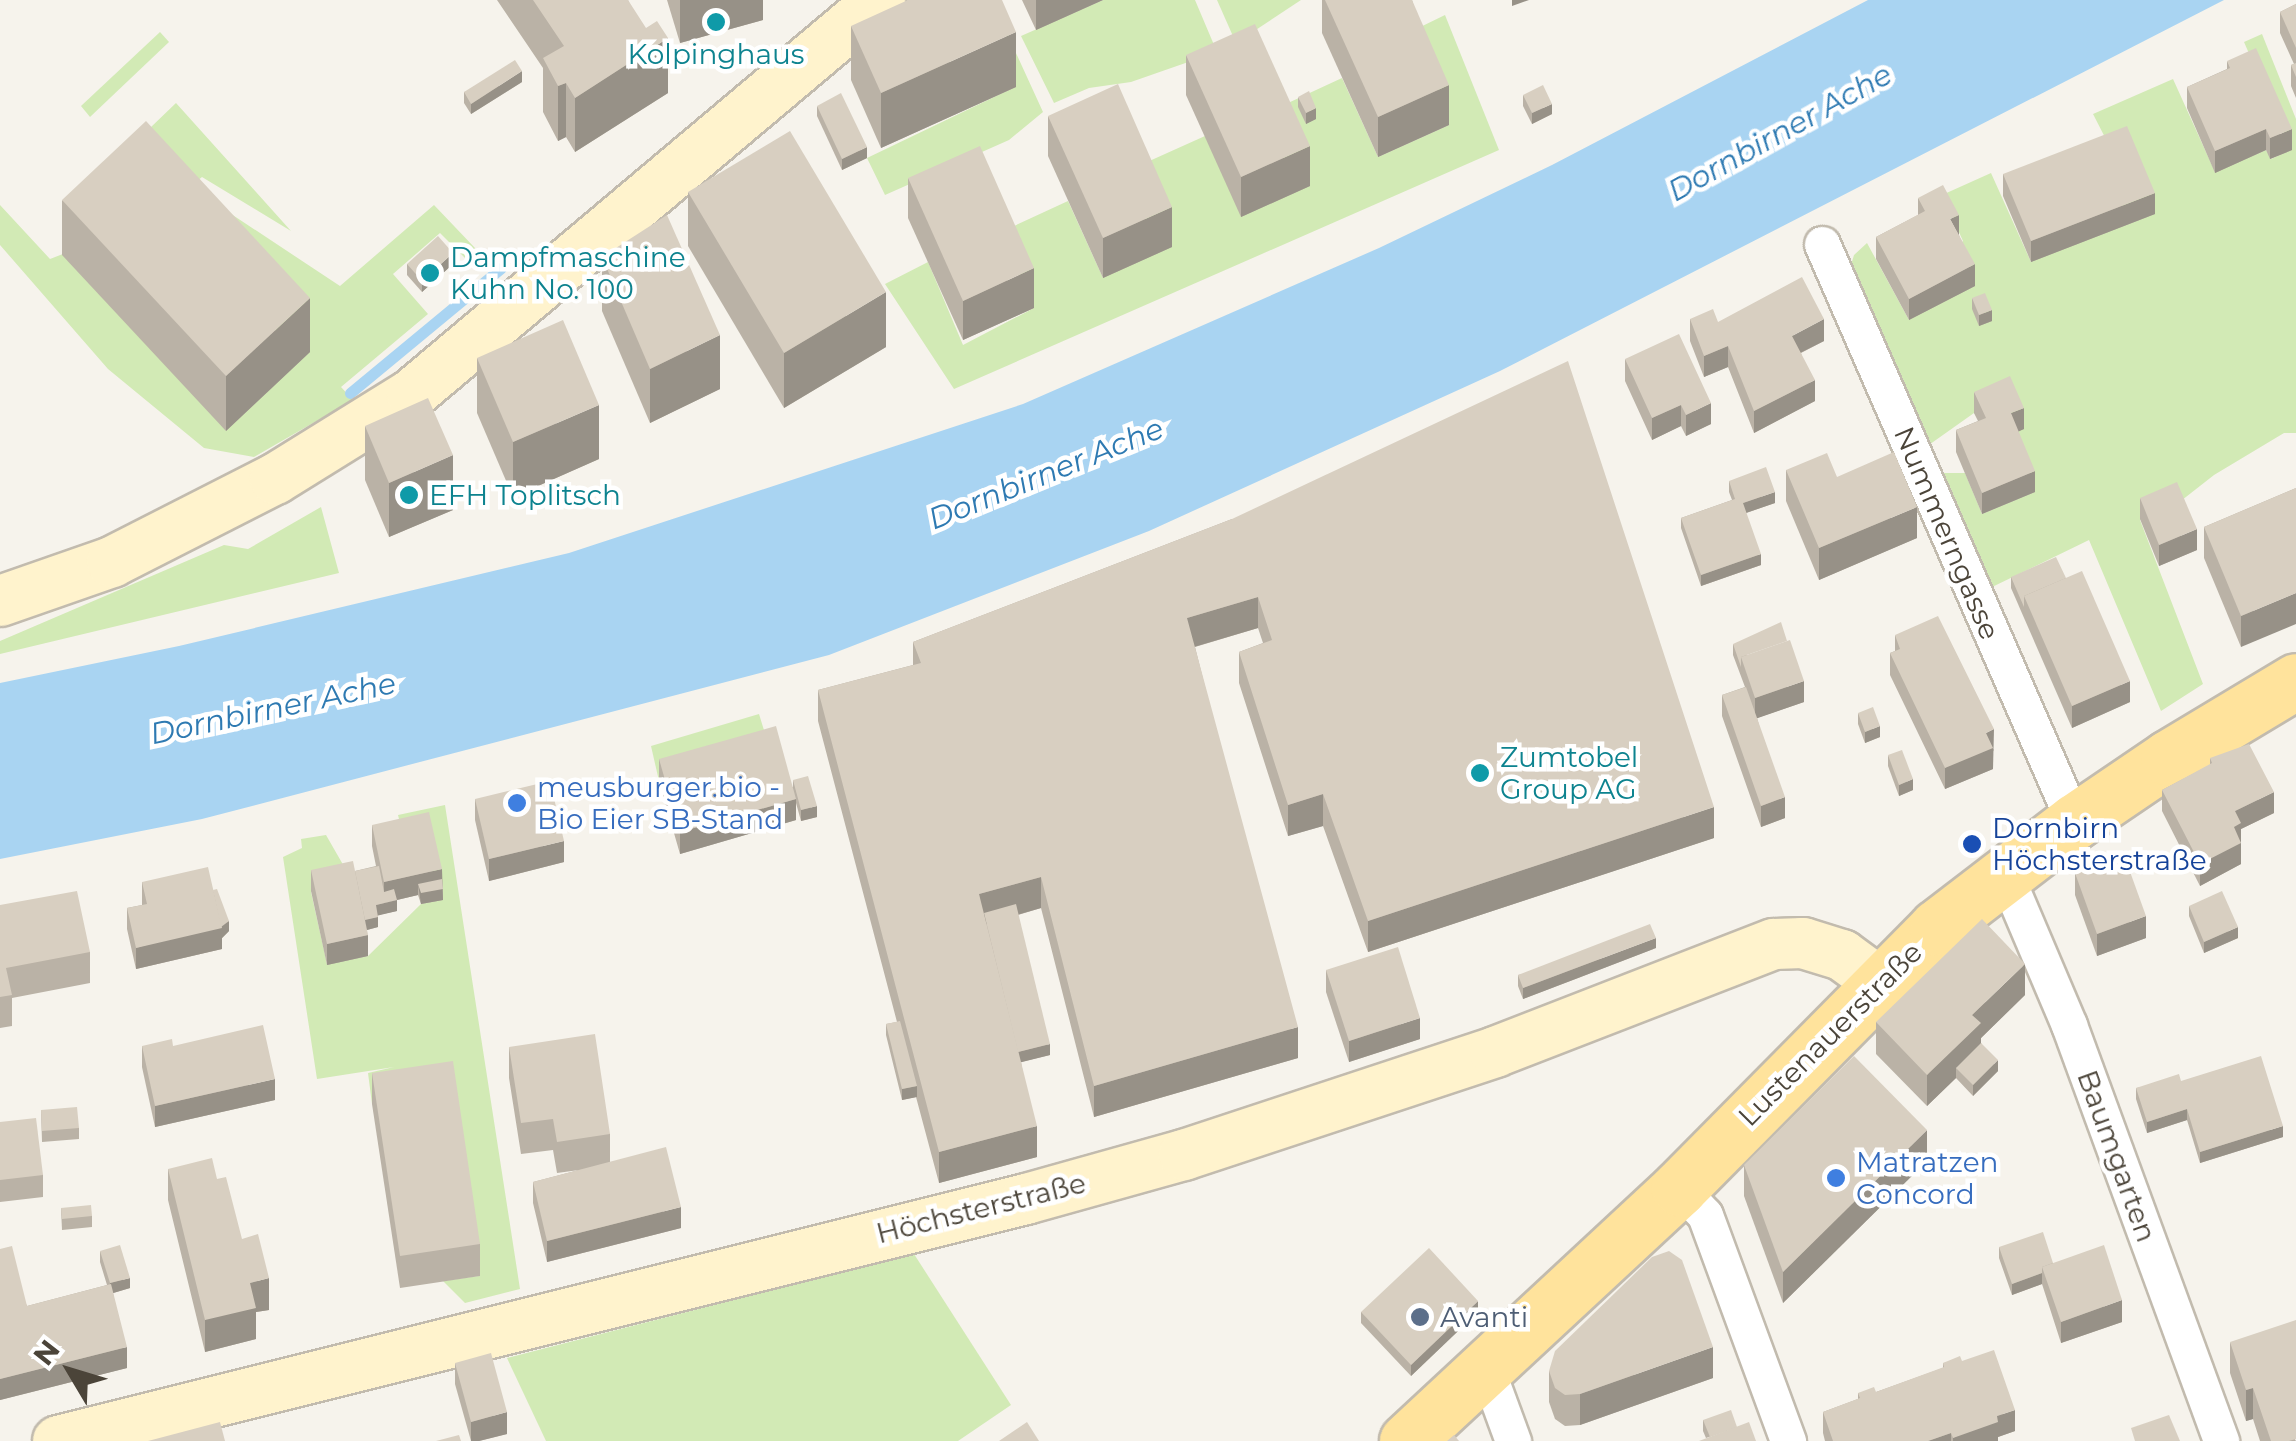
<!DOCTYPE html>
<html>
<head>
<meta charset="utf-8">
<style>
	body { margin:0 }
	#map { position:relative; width:2296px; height:1441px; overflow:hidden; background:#f6f3ec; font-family:Montserrat,sans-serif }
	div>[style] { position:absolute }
	.green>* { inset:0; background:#d2eab5 }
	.water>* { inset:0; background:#a9d4f2 }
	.stream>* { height:11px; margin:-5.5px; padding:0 5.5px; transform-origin:5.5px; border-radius:5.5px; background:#a9d4f2 }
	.roads { filter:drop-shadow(2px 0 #c2bbae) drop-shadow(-2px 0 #c2bbae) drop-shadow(0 2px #c2bbae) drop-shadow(0 -2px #c2bbae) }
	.street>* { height:35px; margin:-17.5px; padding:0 17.5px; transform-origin:17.5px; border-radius:17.5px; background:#fff }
	.secondary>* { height:50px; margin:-25px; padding:0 25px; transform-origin:25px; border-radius:25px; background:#fff3cd }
	.primary>* { height:55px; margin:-27.5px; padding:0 27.5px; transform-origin:27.5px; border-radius:27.5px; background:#ffe39c }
	.wall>* { inset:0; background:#bab2a6 }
	.shaded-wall>* { inset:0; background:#979187 }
	.building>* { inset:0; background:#d8cfc1 }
	.dots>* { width:28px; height:28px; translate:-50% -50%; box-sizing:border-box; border:5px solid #fff; border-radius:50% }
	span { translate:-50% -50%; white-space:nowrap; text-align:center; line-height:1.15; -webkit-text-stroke:9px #fff; paint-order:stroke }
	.culture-label { font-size:28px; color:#0d838f }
	.left { translate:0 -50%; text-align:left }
	.street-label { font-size:28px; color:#4b4439 }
	.shop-label { font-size:28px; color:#366cbe }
	.transit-label { font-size:28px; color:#164399 }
	.service-label { font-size:28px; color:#4e5e75 }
	.water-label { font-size:30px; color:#2e7ab2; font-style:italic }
	.north { position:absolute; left:20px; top:1321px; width:100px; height:100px; -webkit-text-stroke:8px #fff; paint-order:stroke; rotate:308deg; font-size:28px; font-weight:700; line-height:40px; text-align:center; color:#4b4439 }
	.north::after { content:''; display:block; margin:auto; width:35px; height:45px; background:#4b4439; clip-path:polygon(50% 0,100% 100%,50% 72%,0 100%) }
</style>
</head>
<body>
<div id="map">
	<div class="green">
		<i style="clip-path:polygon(1103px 0,1195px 0,1217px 52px,1131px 82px,1089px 88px,1054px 103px,1021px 36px)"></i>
		<i style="clip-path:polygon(1217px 0,1301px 0,1236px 43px)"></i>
		<i style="clip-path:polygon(1445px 15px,1499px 150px,954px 389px,885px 284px,928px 262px,963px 345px,1034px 308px,1001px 232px,1068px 201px,1103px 278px,1136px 167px,1205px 136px,1242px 217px,1275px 109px,1342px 78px,1378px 157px,1449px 125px,1408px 33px)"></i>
		<i style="clip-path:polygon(1005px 29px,1043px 112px,1009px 140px,885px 195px,867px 158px,1015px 87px)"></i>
		<i style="clip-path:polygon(160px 32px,169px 42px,90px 117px,81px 106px)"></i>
		<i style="clip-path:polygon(2262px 34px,2296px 119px,2296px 433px,2284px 433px,2214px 475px,2177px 504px,2140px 520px,2203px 684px,2161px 711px,2089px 540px,1990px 588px,1941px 473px,1965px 473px,1982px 514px,2034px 492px,1974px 413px,1926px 447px,1851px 265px,1854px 255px,1867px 243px,1909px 320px,1963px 241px,1942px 195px,1991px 173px,2031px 262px,2113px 153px,2093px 114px,2173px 79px,2215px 172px,2266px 150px,2271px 159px,2291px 150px,2244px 42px)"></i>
		<i style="clip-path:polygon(176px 103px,291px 231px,202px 177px,186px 190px,124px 153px)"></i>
		<i style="clip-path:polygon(207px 198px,340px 286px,434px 205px,475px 248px,465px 258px,440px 233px,393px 274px,428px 314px,341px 387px,353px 400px,254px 457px,204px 448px,108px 369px,0 245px,0 205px,50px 259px)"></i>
		<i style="clip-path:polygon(321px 507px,339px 573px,0 654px,0 641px,224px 545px,248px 549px)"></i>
		<i style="clip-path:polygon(759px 714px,770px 750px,659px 781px,651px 746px)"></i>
		<i style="clip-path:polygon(445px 805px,520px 1289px,465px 1303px,443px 1281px,479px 1276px,452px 1092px,372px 1104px,368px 1073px,394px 1067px,317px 1079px,283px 857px,302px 848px,301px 839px,326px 835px,353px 882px,311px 892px,327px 964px,368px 956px,421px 904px,443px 899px,404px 839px,398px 815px)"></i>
		<i style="clip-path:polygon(914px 1254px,1011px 1405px,958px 1441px,546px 1441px,507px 1358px)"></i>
	</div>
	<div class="water">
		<i style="clip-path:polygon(1868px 0,2224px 0,1500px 371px,1149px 531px,829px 655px,202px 819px,0 859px,0 683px,179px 646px,569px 553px,1023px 404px,1379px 248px,1552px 165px)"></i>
	</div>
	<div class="stream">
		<i style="left:350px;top:393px;width:196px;rotate:-39.6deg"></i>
	</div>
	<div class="roads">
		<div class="street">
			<i style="left:1822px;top:244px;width:631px;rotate:66.44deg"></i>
			<i style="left:2005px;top:874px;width:164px;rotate:67deg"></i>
			<i style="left:2069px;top:1025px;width:443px;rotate:69.9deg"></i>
			<i style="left:1679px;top:1188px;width:37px;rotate:46deg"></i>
			<i style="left:1705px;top:1215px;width:241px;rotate:69.8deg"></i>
			<i style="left:1487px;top:1370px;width:76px;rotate:69.9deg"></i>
		</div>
		<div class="secondary">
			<i style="left:0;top:601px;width:119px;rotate:-19.2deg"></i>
			<i style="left:112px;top:562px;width:183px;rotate:-27deg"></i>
			<i style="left:275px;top:479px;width:161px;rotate:-31.8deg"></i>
			<i style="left:412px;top:394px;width:612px;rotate:-40.09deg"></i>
			<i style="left:58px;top:1441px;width:998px;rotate:-14.04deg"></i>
			<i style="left:1026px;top:1199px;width:164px;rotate:-15.6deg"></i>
			<i style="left:1184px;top:1155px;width:328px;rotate:-18.3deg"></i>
			<i style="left:1495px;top:1052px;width:299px;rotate:-21.2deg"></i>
			<i style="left:1774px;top:944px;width:29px;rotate:-2deg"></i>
			<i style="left:1803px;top:943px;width:41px;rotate:17.1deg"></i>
			<i style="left:1842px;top:955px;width:46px;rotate:36.1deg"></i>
		</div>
		<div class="primary">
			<i style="left:1407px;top:1441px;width:371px;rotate:-42.9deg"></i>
			<i style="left:1679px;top:1188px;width:367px;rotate:-45.3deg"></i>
			<i style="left:1937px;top:927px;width:173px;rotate:-37.5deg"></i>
			<i style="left:2074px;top:822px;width:114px;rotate:-34.2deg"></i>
			<i style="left:2168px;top:758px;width:149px;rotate:-31deg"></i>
		</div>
	</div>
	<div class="wall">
		<i style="clip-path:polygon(497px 0,628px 0,668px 93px,575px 152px,566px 137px,558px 141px,543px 112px,543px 68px)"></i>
		<i style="clip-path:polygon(667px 0,763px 0,763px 20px,680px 43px)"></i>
		<i style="clip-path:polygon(1022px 0,1103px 0,1036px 30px)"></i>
		<i style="clip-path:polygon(1322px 0,1412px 0,1449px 125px,1378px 157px,1322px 33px)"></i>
		<i style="clip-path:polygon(2296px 4px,2296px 98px,2291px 86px,2291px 65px,2294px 64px,2280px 33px,2280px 12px)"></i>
		<i style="clip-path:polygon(851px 26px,1016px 87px,881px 148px,851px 80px)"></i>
		<i style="clip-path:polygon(1186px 55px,1310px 186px,1241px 217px,1186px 95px)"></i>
		<i style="clip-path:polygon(2227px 61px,2292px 150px,2270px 159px,2266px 150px,2215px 173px,2187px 108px,2187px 87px,2227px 69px)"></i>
		<i style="clip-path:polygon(522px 82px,471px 114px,464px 103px,464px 92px)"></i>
		<i style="clip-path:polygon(1523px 95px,1552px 114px,1532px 124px,1523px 106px)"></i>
		<i style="clip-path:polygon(1298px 97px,1316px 119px,1306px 124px,1298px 107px)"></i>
		<i style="clip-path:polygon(817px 106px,867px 158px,842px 170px,817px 116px)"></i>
		<i style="clip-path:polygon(1048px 116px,1172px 247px,1103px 278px,1048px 156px)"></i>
		<i style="clip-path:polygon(2003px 174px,2155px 214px,2031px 262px,2003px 196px)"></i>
		<i style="clip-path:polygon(908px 178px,1034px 308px,963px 340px,908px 218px)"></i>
		<i style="clip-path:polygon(688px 192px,886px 347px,784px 408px,688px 246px)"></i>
		<i style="clip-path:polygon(1918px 198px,1959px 235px,1975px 286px,1909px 320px,1876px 259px,1876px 237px,1918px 215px)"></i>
		<i style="clip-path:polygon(62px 200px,310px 352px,226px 431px,62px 255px)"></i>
		<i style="clip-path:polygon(602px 257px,720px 389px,650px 423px,602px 311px)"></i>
		<i style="clip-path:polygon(407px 264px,453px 264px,422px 292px,407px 275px)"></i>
		<i style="clip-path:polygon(1972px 298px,1992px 321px,1979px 326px,1972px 309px)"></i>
		<i style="clip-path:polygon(1690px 319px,1718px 322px,1824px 341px,1801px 353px,1815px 401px,1754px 433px,1728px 367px,1704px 377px,1690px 341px)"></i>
		<i style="clip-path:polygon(477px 358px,599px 459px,513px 497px,477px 413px)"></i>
		<i style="clip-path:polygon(1625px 359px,1711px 424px,1686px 436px,1681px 426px,1652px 440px,1625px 381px)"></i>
		<i style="clip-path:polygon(1974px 392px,2024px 429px,2018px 431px,2035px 492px,1982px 514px,1956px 452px,1956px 430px,1978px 421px,1974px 413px)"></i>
		<i style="clip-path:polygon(365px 426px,453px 510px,389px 537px,365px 480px)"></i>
		<i style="clip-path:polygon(1786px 470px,1837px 477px,1917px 538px,1819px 580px,1786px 501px)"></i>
		<i style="clip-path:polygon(1729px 481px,1775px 503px,1746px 513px,1761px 565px,1701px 586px,1681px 528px,1681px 518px,1732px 500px,1729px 492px)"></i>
		<i style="clip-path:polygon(2296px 488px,2241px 647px,2204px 558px,2204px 527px)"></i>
		<i style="clip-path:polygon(2140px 498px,2197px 550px,2159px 566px,2140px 519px)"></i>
		<i style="clip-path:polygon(1232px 519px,1714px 838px,1368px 952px,1323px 826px,1288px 836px,1239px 683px,1239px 652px,1263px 643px,1258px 628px,1195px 647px,1298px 1058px,1094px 1117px,1041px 908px,1018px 915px,1050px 1055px,1021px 1062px,1037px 1157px,939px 1183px,916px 1097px,902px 1100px,886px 1035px,886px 1024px,897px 1022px,818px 721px,818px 690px,913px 665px,913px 642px)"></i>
		<i style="clip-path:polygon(2011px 577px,2066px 578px,2130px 702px,2072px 728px,2011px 588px)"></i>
		<i style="clip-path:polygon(1895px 635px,1994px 750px,1993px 751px,1993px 769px,1945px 789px,1890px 675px,1890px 653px,1895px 651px)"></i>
		<i style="clip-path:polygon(1733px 644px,1804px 702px,1757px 718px,1785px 818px,1761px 827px,1722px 716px,1722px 695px,1745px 687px,1733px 655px)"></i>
		<i style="clip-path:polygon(1858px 713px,1880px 737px,1865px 743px,1858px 724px)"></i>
		<i style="clip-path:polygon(1888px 755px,1913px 790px,1899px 796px,1888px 766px)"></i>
		<i style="clip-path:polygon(2210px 758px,2274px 813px,2241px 829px,2241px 864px,2200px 886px,2162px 811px,2162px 790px,2210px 765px)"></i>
		<i style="clip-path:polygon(659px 759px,793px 787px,793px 780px,817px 817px,801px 821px,796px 803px,796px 820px,680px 854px,659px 781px)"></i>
		<i style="clip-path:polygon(475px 799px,564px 862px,489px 881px,475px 820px)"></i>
		<i style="clip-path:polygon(372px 825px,442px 879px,443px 900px,421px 904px,418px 895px,397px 900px,397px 911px,378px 915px,378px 927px,367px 930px,368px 956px,327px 965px,311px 891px,311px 870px,355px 871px,376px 866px,372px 846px)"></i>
		<i style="clip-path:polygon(2075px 873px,2146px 938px,2097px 956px,2075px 895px)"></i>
		<i style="clip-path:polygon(142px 882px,213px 890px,229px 931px,222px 938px,222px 949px,136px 969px,127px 929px,127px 908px,142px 905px)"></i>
		<i style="clip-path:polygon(0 905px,90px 952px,90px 983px,12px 998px,12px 1026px,0 1028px)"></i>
		<i style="clip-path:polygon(2189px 906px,2238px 938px,2204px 953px,2189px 916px)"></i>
		<i style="clip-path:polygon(1656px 948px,1523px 999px,1518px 986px,1518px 975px)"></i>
		<i style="clip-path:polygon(1326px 970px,1420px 1039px,1349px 1062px,1326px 992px)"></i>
		<i style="clip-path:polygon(2025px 995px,1981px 1038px,1981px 1043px,1998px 1071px,1973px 1096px,1956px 1078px,1927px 1106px,1876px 1054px,1876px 1022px)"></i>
		<i style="clip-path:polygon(142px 1046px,173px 1046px,275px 1100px,155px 1127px,142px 1067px)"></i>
		<i style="clip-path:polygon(509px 1047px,610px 1134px,610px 1162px,681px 1228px,547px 1262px,533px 1203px,533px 1182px,579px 1170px,557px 1173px,553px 1150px,521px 1154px,509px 1078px)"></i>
		<i style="clip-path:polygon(372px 1073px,480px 1244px,480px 1276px,400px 1288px,372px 1104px)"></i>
		<i style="clip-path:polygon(2181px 1081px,2283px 1137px,2200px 1163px,2187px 1120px,2147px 1133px,2136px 1099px,2136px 1088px)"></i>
		<i style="clip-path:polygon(41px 1110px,79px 1128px,79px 1139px,42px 1142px)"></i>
		<i style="clip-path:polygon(0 1122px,43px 1175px,43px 1197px,0 1202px)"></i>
		<i style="clip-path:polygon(1927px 1161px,1783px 1303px,1744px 1196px,1744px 1165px)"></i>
		<i style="clip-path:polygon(168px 1169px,217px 1179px,269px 1310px,256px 1312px,256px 1339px,205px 1352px,168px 1200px)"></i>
		<i style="clip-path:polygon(61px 1208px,92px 1216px,92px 1227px,62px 1230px)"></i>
		<i style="clip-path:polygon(1999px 1247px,2053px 1263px,2122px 1322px,2061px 1343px,2042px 1284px,2012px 1295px,1999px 1258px)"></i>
		<i style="clip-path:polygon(0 1249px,27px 1306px,107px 1285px,100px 1262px,100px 1251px,130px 1288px,113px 1293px,127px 1368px,0 1400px)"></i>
		<i style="clip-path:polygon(1361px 1312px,1478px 1312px,1411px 1376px,1361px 1323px)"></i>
		<i style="clip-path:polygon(2230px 1342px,2296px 1441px,2260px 1441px,2253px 1419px,2246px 1421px,2230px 1373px)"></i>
		<i style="clip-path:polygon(1962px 1361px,2015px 1431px,1998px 1437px,1998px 1441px,1825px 1441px,1823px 1433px,1823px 1412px,1858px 1399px,1858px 1393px,1876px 1392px,1943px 1368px,1943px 1363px)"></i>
		<i style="clip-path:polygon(455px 1363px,507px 1434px,479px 1441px,471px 1441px,455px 1384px)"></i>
		<i style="clip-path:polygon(1549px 1371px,1713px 1378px,1580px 1425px,1565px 1426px,1555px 1419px,1549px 1402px)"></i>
		<i style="clip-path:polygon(1703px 1420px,1737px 1427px,1706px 1438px,1703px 1431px)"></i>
	</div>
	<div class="shaded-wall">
		<i style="clip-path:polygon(680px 0,763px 0,763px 20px,680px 43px)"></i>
		<i style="clip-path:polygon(1036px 0,1103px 0,1036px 30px)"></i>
		<i style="clip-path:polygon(1512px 0,1529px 0,1512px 6px)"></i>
		<i style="clip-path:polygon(1016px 32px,1016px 87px,881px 148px,881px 93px)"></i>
		<i style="clip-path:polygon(668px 38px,668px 93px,575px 152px,575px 98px)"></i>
		<i style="clip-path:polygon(522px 71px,522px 82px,471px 114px,471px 104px)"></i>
		<i style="clip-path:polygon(566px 83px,566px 137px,558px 141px,558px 86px)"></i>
		<i style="clip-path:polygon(1449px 85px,1449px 125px,1378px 157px,1378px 117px)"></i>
		<i style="clip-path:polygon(1552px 104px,1552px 114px,1532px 124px,1532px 113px)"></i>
		<i style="clip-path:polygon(1316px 108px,1316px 119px,1306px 124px,1306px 113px)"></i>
		<i style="clip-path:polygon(2266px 129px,2266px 150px,2215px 173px,2215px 151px)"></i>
		<i style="clip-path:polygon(2292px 129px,2292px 150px,2270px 159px,2270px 138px)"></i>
		<i style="clip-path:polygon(1310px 146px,1310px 186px,1241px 217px,1241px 177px)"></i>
		<i style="clip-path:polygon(867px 147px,867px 158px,842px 170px,842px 159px)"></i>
		<i style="clip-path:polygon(2155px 193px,2155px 214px,2031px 262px,2031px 241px)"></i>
		<i style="clip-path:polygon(1172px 207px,1172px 247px,1103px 278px,1103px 238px)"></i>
		<i style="clip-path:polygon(1959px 215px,1959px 236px,1950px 219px)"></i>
		<i style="clip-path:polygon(453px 253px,453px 264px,422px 292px,422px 281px)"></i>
		<i style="clip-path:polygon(1975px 264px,1975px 286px,1909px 320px,1909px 299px)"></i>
		<i style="clip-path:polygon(1034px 268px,1034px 308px,963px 340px,963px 301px)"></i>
		<i style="clip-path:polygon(886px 292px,886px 347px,784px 408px,784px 353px)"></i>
		<i style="clip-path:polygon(310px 298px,310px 352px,226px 431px,226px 376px)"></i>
		<i style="clip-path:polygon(1992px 310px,1992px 321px,1979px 326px,1979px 315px)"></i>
		<i style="clip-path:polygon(1824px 319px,1824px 341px,1792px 357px,1792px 336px)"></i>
		<i style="clip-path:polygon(720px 335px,720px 389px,650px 423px,650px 369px)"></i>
		<i style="clip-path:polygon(1728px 346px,1728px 367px,1704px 377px,1704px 356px)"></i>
		<i style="clip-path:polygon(1815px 380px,1815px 401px,1754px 433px,1754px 411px)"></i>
		<i style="clip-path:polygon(1711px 403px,1711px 424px,1686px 436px,1686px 415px)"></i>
		<i style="clip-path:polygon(599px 405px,599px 459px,513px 497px,513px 442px)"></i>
		<i style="clip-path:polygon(1681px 405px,1681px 426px,1652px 440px,1652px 418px)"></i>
		<i style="clip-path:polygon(2024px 408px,2024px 429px,2011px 435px,2011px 413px)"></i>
		<i style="clip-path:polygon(453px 455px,453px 510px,389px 537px,389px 483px)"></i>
		<i style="clip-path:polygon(2035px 471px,2035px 492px,1982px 514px,1982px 493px)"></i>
		<i style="clip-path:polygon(1775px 492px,1775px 503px,1743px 514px,1743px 503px)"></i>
		<i style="clip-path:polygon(1917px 507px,1917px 538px,1819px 580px,1819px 548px)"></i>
		<i style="clip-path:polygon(2197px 529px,2197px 550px,2159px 566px,2159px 545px)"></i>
		<i style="clip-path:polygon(1761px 554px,1761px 565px,1701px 586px,1701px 575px)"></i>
		<i style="clip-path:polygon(2296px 593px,2296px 624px,2241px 647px,2241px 616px)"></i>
		<i style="clip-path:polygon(1258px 597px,1258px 628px,1187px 649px,1187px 618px)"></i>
		<i style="clip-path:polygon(1804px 681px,1804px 702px,1755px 719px,1755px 698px)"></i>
		<i style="clip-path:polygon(2130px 681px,2130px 702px,2072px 728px,2072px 706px)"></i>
		<i style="clip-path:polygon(1880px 726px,1880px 737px,1865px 743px,1865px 732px)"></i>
		<i style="clip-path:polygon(1994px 729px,1993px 769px,1945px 789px,1945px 768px,1986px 733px)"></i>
		<i style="clip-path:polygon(1913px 779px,1913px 790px,1899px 796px,1899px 785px)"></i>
		<i style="clip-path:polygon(2274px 792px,2274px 813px,2241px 829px,2241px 864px,2200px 886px,2200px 864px,2235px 811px)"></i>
		<i style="clip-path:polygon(1323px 794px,1323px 826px,1288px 836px,1288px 805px)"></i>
		<i style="clip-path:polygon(1785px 797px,1785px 818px,1761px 827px,1761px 806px)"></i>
		<i style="clip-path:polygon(796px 799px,796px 820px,680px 854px,680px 832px)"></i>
		<i style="clip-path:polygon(817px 806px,817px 817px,801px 821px,801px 810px)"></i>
		<i style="clip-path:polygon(1714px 807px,1714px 838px,1368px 952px,1368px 921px)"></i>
		<i style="clip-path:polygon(564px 841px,564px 862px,489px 881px,489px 859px)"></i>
		<i style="clip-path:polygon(442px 869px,443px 900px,421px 904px,418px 884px,418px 895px,384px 903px,384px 882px)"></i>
		<i style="clip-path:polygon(1041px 877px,1041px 908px,982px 925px,979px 894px)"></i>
		<i style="clip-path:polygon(397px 900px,397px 911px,376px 916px,376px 905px)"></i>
		<i style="clip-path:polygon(2146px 916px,2146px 938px,2097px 956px,2097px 934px)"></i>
		<i style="clip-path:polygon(378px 917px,378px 927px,363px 931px,363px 920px)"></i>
		<i style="clip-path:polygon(229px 921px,229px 931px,222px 938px,222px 949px,136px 969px,136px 948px)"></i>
		<i style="clip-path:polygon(2238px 927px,2238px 938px,2204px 953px,2204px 942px)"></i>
		<i style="clip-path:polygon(368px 935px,368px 956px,327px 965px,327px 944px)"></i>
		<i style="clip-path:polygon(1656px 938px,1656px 948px,1523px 999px,1523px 988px)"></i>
		<i style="clip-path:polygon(2025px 964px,2025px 995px,1981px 1038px,1981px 1054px,1956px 1068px,1956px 1078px,1927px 1106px,1927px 1075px,1972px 1015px)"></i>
		<i style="clip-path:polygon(1420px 1018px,1420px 1039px,1349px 1062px,1349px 1041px)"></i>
		<i style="clip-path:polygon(1298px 1027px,1298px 1058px,1094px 1117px,1094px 1086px)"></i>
		<i style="clip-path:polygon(1050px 1044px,1050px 1055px,1014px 1064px,1014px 1053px)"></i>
		<i style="clip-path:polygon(1998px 1060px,1998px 1071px,1973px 1096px,1973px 1085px)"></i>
		<i style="clip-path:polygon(275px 1079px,275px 1100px,155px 1127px,155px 1106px)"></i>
		<i style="clip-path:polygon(917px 1086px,917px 1097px,902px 1100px,902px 1089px)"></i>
		<i style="clip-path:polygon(2187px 1109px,2187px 1120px,2147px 1133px,2147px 1122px)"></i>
		<i style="clip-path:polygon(1037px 1126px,1037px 1157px,939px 1183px,939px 1152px)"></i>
		<i style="clip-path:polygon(2283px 1126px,2283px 1137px,2200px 1163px,2200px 1152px)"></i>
		<i style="clip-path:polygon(1927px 1130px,1927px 1161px,1783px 1303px,1783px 1272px)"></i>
		<i style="clip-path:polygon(681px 1207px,681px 1228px,547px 1262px,547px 1241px)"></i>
		<i style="clip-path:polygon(2042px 1273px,2042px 1284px,2012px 1295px,2012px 1284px)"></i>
		<i style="clip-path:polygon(130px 1278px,130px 1288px,110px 1294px,110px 1283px)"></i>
		<i style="clip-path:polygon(269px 1278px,269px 1310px,256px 1312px,256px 1339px,205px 1352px,205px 1320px,250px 1283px)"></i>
		<i style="clip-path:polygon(2122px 1300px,2122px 1322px,2061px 1343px,2061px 1322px)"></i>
		<i style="clip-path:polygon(1478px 1301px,1478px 1312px,1411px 1376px,1411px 1365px)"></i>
		<i style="clip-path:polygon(127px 1347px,127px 1368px,0 1400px,0 1379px)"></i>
		<i style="clip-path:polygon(1713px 1347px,1713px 1378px,1580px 1425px,1580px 1394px)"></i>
		<i style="clip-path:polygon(2253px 1388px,2253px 1419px,2246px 1421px,2246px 1390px)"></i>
		<i style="clip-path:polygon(2015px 1410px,2015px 1431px,1998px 1437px,1998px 1441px,1953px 1441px,1953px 1438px,1997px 1416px)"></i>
		<i style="clip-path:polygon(507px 1412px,507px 1434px,479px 1441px,471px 1441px,471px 1422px)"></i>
		<i style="clip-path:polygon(1951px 1433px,1951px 1441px,1928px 1441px)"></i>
	</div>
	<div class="building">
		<i style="clip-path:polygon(533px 0,628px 0,646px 28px,657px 21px,668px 38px,575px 98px,566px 83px,558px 86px,543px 58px,564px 46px)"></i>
		<i style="clip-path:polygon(908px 0,1002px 0,1016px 32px,881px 93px,851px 26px)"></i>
		<i style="clip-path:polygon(1325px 0,1412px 0,1449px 85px,1378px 117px)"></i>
		<i style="clip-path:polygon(2296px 4px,2296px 48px,2280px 12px)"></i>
		<i style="clip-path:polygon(1255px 24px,1310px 146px,1241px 177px,1186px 55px)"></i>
		<i style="clip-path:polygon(2256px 48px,2292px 129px,2270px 138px,2266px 129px,2215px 151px,2187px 87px,2230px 68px,2227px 61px)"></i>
		<i style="clip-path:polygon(515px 60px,522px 71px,471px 104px,464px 92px)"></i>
		<i style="clip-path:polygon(2296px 63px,2296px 77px,2291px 65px)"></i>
		<i style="clip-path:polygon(1118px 84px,1172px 207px,1103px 238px,1048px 116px)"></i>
		<i style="clip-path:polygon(1543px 85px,1552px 104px,1532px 113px,1523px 95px)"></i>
		<i style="clip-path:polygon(1309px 91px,1316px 108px,1306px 113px,1298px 97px)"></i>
		<i style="clip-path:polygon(841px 93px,867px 147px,842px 159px,817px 106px)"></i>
		<i style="clip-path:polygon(146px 121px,310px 298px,226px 376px,62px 200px)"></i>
		<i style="clip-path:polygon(2127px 126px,2155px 193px,2031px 241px,2003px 174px)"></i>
		<i style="clip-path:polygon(790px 131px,886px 292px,784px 353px,688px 192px)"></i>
		<i style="clip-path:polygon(980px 146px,1034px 268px,963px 301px,908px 178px)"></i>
		<i style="clip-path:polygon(1943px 185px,1959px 215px,1950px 219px,1975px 264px,1909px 299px,1876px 237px,1925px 211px,1918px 198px)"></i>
		<i style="clip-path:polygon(667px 215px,720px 335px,650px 369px,602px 257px)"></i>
		<i style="clip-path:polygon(438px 236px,453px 253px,422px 281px,407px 264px)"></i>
		<i style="clip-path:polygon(1802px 277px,1824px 319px,1792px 336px,1815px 380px,1754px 411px,1728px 346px,1704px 356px,1690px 319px,1713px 309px,1718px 322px)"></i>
		<i style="clip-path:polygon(1985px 293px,1992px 310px,1979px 315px,1972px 298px)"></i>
		<i style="clip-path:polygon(563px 320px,599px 405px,513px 442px,477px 358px)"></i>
		<i style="clip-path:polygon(1679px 334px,1711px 403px,1686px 415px,1681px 405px,1652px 418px,1625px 359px)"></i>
		<i style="clip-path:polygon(1568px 361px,1714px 807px,1368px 921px,1323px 794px,1288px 805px,1239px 652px,1272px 640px,1258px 597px,1187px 618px,1298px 1027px,1094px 1086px,1041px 877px,979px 894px,1037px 1126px,939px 1152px,818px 690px,921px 663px,913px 642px,1232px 519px)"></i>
		<i style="clip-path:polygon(2010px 376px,2024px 408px,2011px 413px,2035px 471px,1982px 493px,1956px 430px,1986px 418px,1974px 392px)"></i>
		<i style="clip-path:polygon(428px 398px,453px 455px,389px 483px,365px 426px)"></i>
		<i style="clip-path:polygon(1894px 452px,1917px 507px,1819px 548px,1786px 470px,1827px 453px,1837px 477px)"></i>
		<i style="clip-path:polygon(1766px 467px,1775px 492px,1743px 503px,1761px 554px,1701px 575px,1681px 518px,1735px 499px,1729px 481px)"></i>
		<i style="clip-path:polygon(2177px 482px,2197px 529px,2159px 545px,2140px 498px)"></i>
		<i style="clip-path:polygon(2296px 488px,2296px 593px,2241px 616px,2204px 527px)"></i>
		<i style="clip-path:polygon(2056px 557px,2066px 578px,2024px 596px,2024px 607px,2011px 577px)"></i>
		<i style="clip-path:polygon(2082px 571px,2130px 681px,2072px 706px,2024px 596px)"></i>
		<i style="clip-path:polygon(1938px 616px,1994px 729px,1986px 733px,1993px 748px,1945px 768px,1890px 653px,1900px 649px,1895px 635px)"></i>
		<i style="clip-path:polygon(1781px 622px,1787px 641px,1741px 657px,1741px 667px,1733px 644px)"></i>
		<i style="clip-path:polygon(1790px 640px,1804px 681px,1755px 698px,1741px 657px)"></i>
		<i style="clip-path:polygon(1746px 687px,1785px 797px,1761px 806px,1722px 695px)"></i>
		<i style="clip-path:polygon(1873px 707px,1880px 726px,1865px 732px,1858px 713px)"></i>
		<i style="clip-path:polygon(776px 726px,796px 799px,680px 832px,659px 759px)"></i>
		<i style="clip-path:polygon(2249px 744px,2274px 792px,2235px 811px,2241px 823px,2234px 827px,2241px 843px,2200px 864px,2162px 790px,2212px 763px,2210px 758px)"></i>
		<i style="clip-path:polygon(1902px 750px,1913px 779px,1899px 785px,1888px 755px)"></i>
		<i style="clip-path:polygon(808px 776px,817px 806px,801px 810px,793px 780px)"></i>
		<i style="clip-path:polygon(550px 781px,564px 841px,489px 859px,475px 799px)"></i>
		<i style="clip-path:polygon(429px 812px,442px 869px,384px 882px,372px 825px)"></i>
		<i style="clip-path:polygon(2124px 855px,2146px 916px,2097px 934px,2075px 873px)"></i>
		<i style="clip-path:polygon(353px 861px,368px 935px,327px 944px,311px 870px)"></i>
		<i style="clip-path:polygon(379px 866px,384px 892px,394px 889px,397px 900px,376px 905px,378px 917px,365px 920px,355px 871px)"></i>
		<i style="clip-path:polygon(208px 867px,222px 928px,136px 948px,127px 908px,147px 904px,142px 882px)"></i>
		<i style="clip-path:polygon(442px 879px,443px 889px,421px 893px,418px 884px)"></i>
		<i style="clip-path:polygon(217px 889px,229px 921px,221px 927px,213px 890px)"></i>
		<i style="clip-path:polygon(77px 891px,90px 952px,6px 968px,12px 995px,0 997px,0 905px)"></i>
		<i style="clip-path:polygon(2222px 891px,2238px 927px,2204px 942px,2189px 906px)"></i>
		<i style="clip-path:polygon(1016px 904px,1050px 1044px,1018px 1052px,984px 913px)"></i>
		<i style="clip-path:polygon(1982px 919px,2025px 964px,1972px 1015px,1981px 1023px,1927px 1075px,1876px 1022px)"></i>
		<i style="clip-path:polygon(1650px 924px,1656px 938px,1523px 988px,1518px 975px)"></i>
		<i style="clip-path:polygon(1398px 947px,1420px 1018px,1349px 1041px,1326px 970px)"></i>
		<i style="clip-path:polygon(900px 1021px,917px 1086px,902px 1089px,886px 1024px)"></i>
		<i style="clip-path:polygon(263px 1025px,275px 1079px,155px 1106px,142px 1046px,172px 1039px,173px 1046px)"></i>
		<i style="clip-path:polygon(595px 1034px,610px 1134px,557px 1142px,553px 1119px,521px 1123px,509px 1047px)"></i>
		<i style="clip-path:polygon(1981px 1043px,1998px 1060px,1973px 1085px,1956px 1068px)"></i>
		<i style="clip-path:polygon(1854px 1056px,1927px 1130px,1783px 1272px,1744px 1165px)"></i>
		<i style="clip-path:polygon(2261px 1056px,2283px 1126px,2200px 1152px,2187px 1109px,2147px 1122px,2136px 1088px,2179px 1074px,2181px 1081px)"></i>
		<i style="clip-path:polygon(453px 1061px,480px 1244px,400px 1256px,372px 1073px)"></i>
		<i style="clip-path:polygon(77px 1107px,79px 1128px,42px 1131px,41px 1110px)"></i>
		<i style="clip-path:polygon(36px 1118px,43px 1175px,0 1180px,0 1122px)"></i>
		<i style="clip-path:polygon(666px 1147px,681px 1207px,547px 1241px,533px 1182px)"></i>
		<i style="clip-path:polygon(212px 1158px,217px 1179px,226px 1177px,242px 1239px,258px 1234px,269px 1278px,250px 1283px,256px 1308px,205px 1320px,168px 1169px)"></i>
		<i style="clip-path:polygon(91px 1205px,92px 1216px,62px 1219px,61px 1208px)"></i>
		<i style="clip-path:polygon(2043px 1232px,2053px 1263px,2042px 1267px,2042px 1273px,2012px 1284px,1999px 1247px)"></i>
		<i style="clip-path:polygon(120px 1245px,130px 1278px,110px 1283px,100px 1251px)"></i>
		<i style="clip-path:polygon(2104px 1245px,2122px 1300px,2061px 1322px,2042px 1267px)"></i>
		<i style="clip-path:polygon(12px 1246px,27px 1306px,111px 1284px,127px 1347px,0 1379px,0 1249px)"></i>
		<i style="clip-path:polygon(1429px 1248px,1478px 1301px,1411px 1365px,1361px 1312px)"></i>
		<i style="clip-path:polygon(1669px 1251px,1682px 1260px,1713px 1347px,1580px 1394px,1565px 1395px,1555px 1388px,1549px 1371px,1555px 1351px,1652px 1257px)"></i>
		<i style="clip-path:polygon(2296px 1320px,2296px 1439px,2289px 1441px,2271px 1441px,2253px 1388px,2246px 1390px,2230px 1342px)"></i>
		<i style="clip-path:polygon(1994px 1350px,2015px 1410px,1997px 1416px,1998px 1422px,1953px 1438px,1951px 1433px,1928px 1441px,1833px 1441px,1823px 1412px,1860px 1398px,1858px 1393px,1874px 1387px,1876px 1392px,1944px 1367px,1943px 1363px,1960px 1356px,1962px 1361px)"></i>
		<i style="clip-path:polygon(491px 1353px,507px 1412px,471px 1422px,455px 1363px)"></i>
		<i style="clip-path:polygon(1731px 1410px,1737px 1427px,1710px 1437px,1703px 1420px)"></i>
		<i style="clip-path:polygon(2169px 1415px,2180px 1441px,2135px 1441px,2131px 1428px)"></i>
		<i style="clip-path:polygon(220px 1422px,225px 1441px,148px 1441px)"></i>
		<i style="clip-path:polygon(1027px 1422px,1039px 1441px,999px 1441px)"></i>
		<i style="clip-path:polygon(1749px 1422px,1756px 1441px,1699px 1441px)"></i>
		<i style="clip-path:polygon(459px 1435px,461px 1441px,436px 1441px)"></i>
		<i style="clip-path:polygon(1454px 1435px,1459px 1441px,1447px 1441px)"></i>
	</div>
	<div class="dots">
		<i style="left:716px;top:22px;background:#0f9aa8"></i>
		<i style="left:430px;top:273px;background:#0f9aa8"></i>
		<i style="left:409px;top:495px;background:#0f9aa8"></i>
		<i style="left:1480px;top:773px;background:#0f9aa8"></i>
		<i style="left:517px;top:803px;background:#3f7fe0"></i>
		<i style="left:1972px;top:844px;background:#1a4fb4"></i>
		<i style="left:1836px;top:1178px;background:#3f7fe0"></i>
		<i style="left:1420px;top:1317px;background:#5c6f8a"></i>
	</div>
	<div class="culture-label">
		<span style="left:716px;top:54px">Kolpinghaus</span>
		<span class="left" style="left:450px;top:273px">Dampfmaschine<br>Kuhn No. 100</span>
		<span class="left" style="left:429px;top:495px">EFH Toplitsch</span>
		<span class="left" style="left:1500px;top:773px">Zumtobel<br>Group AG</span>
	</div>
	<div class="street-label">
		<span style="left:1947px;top:533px;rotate:67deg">Nummerngasse</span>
		<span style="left:1830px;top:1034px;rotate:-45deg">Lustenauerstraße</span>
		<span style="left:2117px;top:1156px;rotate:70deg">Baumgarten</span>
		<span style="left:981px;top:1208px;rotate:-14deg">Höchsterstraße</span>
	</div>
	<div class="shop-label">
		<span class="left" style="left:537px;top:803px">meusburger.bio -<br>Bio Eier SB-Stand</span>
		<span class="left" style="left:1856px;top:1178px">Matratzen<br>Concord</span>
	</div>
	<div class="transit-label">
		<span class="left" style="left:1992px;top:844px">Dornbirn<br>Höchsterstraße</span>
	</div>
	<div class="service-label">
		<span class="left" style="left:1440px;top:1317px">Avanti</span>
	</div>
	<div class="water-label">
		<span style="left:1780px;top:133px;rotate:-29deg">Dornbirner Ache</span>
		<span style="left:1046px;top:474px;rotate:-22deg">Dornbirner Ache</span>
		<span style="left:273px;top:709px;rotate:-12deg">Dornbirner Ache</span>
	</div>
	<div class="north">N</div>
</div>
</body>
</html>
